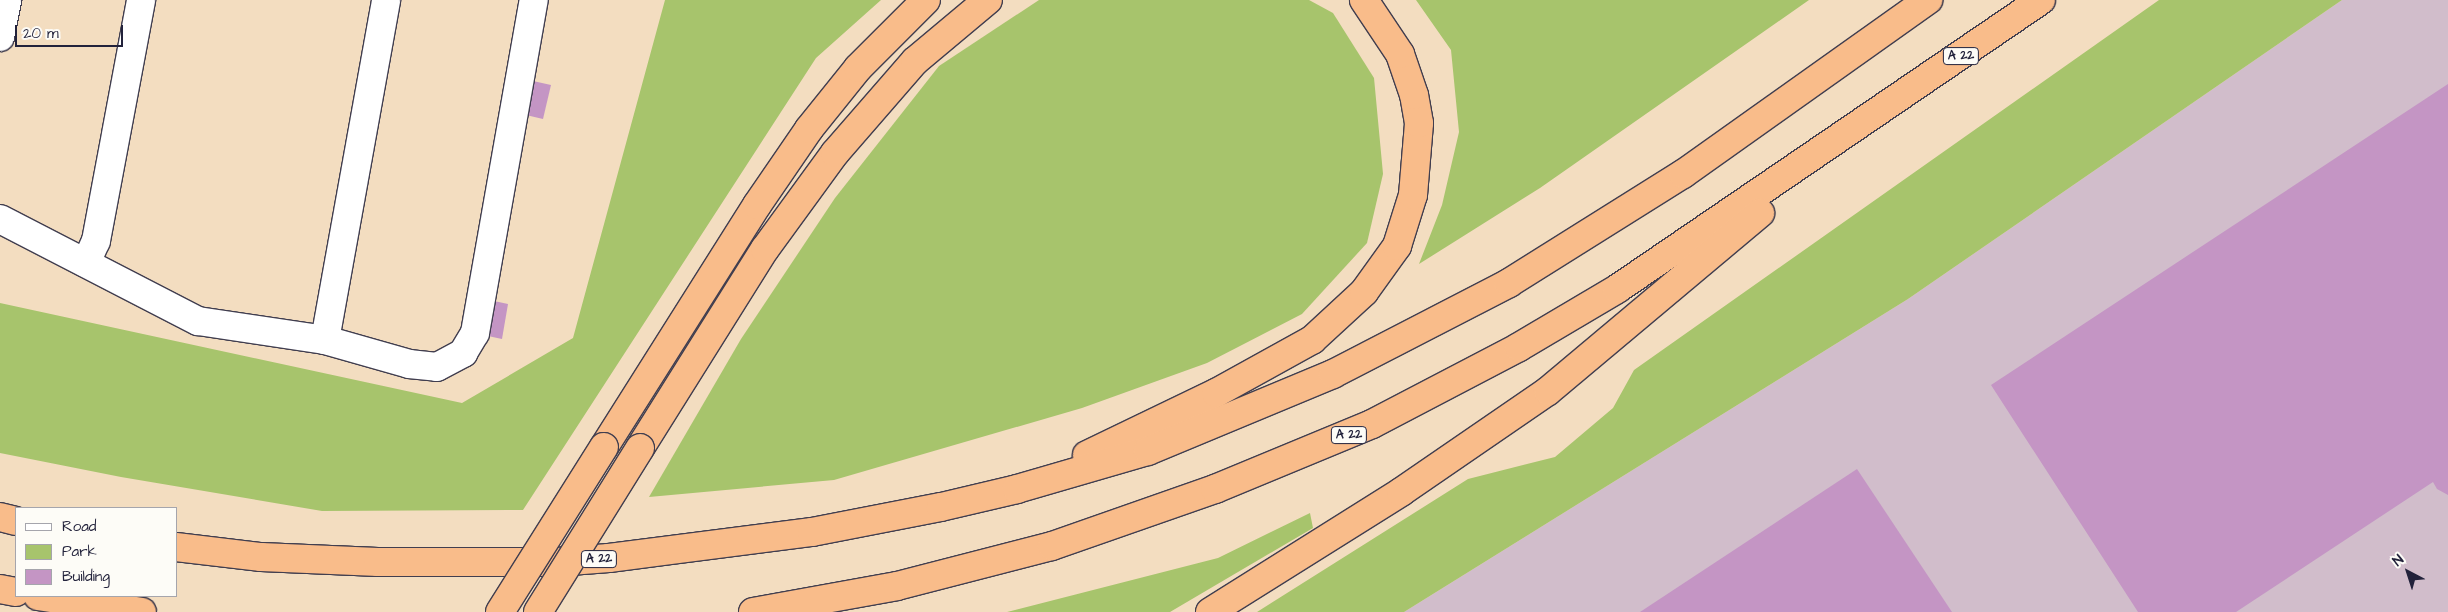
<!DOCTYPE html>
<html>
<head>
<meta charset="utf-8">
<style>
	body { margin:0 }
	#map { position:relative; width:2448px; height:612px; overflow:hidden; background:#f3ddc0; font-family:"Architects Daughter",sans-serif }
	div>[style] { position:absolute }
	.industrial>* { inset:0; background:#d1bdcb }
	.green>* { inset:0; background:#a7c46c }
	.building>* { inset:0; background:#c495c4 }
	.roads { filter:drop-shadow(1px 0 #413e4f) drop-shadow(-1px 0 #413e4f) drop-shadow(0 1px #413e4f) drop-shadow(0 -1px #413e4f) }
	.minor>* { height:28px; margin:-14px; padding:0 14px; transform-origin:14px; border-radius:14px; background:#fff }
	.highway>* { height:28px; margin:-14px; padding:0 14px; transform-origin:14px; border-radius:14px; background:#f9bc8a }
	.bridges { filter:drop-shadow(1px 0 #413e4f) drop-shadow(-1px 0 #413e4f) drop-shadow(0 1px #413e4f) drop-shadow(0 -1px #413e4f) }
	.highway-bridge>* { height:28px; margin:-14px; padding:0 14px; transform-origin:14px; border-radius:14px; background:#f9bc8a }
	span { translate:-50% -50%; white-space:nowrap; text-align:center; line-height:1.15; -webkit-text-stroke:4px #fdfcf7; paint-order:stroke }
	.shield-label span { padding:1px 4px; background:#fdfcf7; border:1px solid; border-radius:4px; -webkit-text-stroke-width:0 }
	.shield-label { font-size:12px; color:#22223b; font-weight:700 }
	.legend { position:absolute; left:15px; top:507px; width:162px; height:90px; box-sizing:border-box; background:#fdfcf7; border:1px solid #a5a5ac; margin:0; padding:6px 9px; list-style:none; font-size:15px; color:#22223b }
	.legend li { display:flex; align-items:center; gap:10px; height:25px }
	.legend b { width:25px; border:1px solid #a5a5ac }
	.north { position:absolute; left:2383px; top:547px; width:50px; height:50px; -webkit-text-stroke:4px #fdfcf7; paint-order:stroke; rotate:320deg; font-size:14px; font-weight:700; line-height:20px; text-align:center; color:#22223b }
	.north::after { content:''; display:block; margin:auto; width:18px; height:22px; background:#22223b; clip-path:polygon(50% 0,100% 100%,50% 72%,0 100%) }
	.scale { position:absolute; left:15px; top:25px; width:108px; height:22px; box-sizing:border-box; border:2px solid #22223b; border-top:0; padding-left:6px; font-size:15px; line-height:18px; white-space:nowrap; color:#22223b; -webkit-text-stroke:4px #fdfcf7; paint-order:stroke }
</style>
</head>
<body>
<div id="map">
	<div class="industrial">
		<i style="clip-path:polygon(2342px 0,2448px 0,2448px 612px,1404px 612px,1908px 299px)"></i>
	</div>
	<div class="green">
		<i style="clip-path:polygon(665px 0,881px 0,816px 58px,523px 510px,322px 511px,121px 477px,0 453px,0 303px,462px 403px,573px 338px)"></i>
		<i style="clip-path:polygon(1039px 0,1309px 0,1333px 13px,1374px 78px,1383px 174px,1367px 243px,1302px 314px,1207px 363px,1082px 408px,834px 480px,649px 497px,741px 339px,835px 198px,939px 66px)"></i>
		<i style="clip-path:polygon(1416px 0,1809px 0,1540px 188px,1419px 264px,1442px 205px,1459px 132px,1451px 50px)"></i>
		<i style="clip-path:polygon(2159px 0,2342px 0,1908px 299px,1404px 612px,1257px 612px,1468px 479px,1555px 457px,1613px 408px,1634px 370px)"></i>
		<i style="clip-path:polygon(1310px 513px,1313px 528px,1170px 612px,1007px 612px,1218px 558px)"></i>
	</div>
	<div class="building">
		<i style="clip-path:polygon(533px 81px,551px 85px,543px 119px,526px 115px)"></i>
		<i style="clip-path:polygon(2448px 84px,2448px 495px,2437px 489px,2433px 482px,2236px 612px,2138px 612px,1991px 385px)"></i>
		<i style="clip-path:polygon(494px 301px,508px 304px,502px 339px,488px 336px)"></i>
		<i style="clip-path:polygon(1857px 469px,1952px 612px,1640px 612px)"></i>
	</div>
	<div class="roads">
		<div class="minor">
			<i style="left:0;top:37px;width:38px;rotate:-79deg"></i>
			<i style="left:0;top:219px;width:223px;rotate:27.3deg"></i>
			<i style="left:198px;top:321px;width:128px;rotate:8.5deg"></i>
			<i style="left:325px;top:340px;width:87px;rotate:15.9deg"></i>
			<i style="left:409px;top:364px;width:28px;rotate:6deg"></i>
			<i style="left:437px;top:367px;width:30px;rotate:-28deg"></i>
			<i style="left:463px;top:353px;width:23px;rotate:-59deg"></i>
			<i style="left:475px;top:333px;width:338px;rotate:-80deg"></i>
			<i style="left:86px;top:263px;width:24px;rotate:-66deg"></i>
			<i style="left:96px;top:241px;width:245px;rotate:-79.4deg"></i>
			<i style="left:325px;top:340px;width:345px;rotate:-79.8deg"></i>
		</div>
		<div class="highway">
			<i style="left:604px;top:447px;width:286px;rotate:-57.7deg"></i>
			<i style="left:757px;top:205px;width:92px;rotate:-55.6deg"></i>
			<i style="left:809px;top:129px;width:78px;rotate:-51.2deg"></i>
			<i style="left:858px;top:68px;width:96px;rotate:-45deg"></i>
			<i style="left:640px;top:448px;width:235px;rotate:-57.9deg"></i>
			<i style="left:765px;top:249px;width:119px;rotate:-53.9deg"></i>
			<i style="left:835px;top:153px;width:122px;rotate:-49deg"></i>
			<i style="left:915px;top:61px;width:95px;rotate:-39.9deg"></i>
			<i style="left:1087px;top:455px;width:143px;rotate:-25.7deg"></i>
			<i style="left:1216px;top:393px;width:110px;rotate:-28.9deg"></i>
			<i style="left:1312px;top:340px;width:71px;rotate:-42.7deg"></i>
			<i style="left:1364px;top:292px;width:57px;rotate:-54.3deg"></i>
			<i style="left:1397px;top:246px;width:53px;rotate:-72.6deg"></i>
			<i style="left:1413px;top:195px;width:72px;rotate:-85.2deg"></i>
			<i style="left:1419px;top:123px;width:28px;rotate:-100deg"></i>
			<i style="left:1414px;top:95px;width:43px;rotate:-108.9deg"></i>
			<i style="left:1400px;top:54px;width:65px;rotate:-123.7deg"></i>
			<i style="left:0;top:517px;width:16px;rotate:14deg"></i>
			<i style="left:176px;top:547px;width:86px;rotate:6.7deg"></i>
			<i style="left:261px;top:557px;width:117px;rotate:2.4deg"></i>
			<i style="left:378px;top:562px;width:179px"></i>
			<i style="left:557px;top:562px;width:52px;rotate:-4.4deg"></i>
			<i style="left:609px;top:558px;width:205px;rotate:-7.3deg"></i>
			<i style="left:812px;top:532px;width:131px;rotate:-11deg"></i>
			<i style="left:941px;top:507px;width:78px;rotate:-13.3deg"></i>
			<i style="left:1017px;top:489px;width:136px;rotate:-16.2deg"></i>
			<i style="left:1148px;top:451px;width:200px;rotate:-22.6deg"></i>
			<i style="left:1333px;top:374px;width:198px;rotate:-27.3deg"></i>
			<i style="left:1509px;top:283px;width:205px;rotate:-32.1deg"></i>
			<i style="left:1683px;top:174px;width:301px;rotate:-35.4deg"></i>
			<i style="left:0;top:589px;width:16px;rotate:11deg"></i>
			<i style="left:38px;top:596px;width:105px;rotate:8.7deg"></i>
			<i style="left:753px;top:612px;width:146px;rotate:-10.2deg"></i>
			<i style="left:897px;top:586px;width:160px;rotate:-14.5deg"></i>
			<i style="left:1052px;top:546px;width:173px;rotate:-19.3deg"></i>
			<i style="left:1215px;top:489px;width:170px;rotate:-22.5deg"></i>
			<i style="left:1372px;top:424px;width:166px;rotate:-27.6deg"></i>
			<i style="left:1519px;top:347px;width:114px;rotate:-30.6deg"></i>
			<i style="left:1617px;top:289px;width:513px;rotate:-34.28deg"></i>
			<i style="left:1210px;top:612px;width:226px;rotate:-32.1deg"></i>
			<i style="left:1401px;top:492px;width:178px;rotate:-34.5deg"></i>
			<i style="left:1548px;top:391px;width:277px;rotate:-40deg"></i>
		</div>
	</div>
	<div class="bridges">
		<div class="highway-bridge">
			<i style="left:500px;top:612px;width:195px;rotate:-57.8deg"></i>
			<i style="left:538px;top:612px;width:193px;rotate:-58.1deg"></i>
		</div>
	</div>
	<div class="shield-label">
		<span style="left:1961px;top:56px">A 22</span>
		<span style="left:1349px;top:435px">A 22</span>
		<span style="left:599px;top:559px">A 22</span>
	</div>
	<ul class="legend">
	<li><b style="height:6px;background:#fff"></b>Road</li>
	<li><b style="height:14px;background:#a7c46c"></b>Park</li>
	<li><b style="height:14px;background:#c495c4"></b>Building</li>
	</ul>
	<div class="north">N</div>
	<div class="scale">20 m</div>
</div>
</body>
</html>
